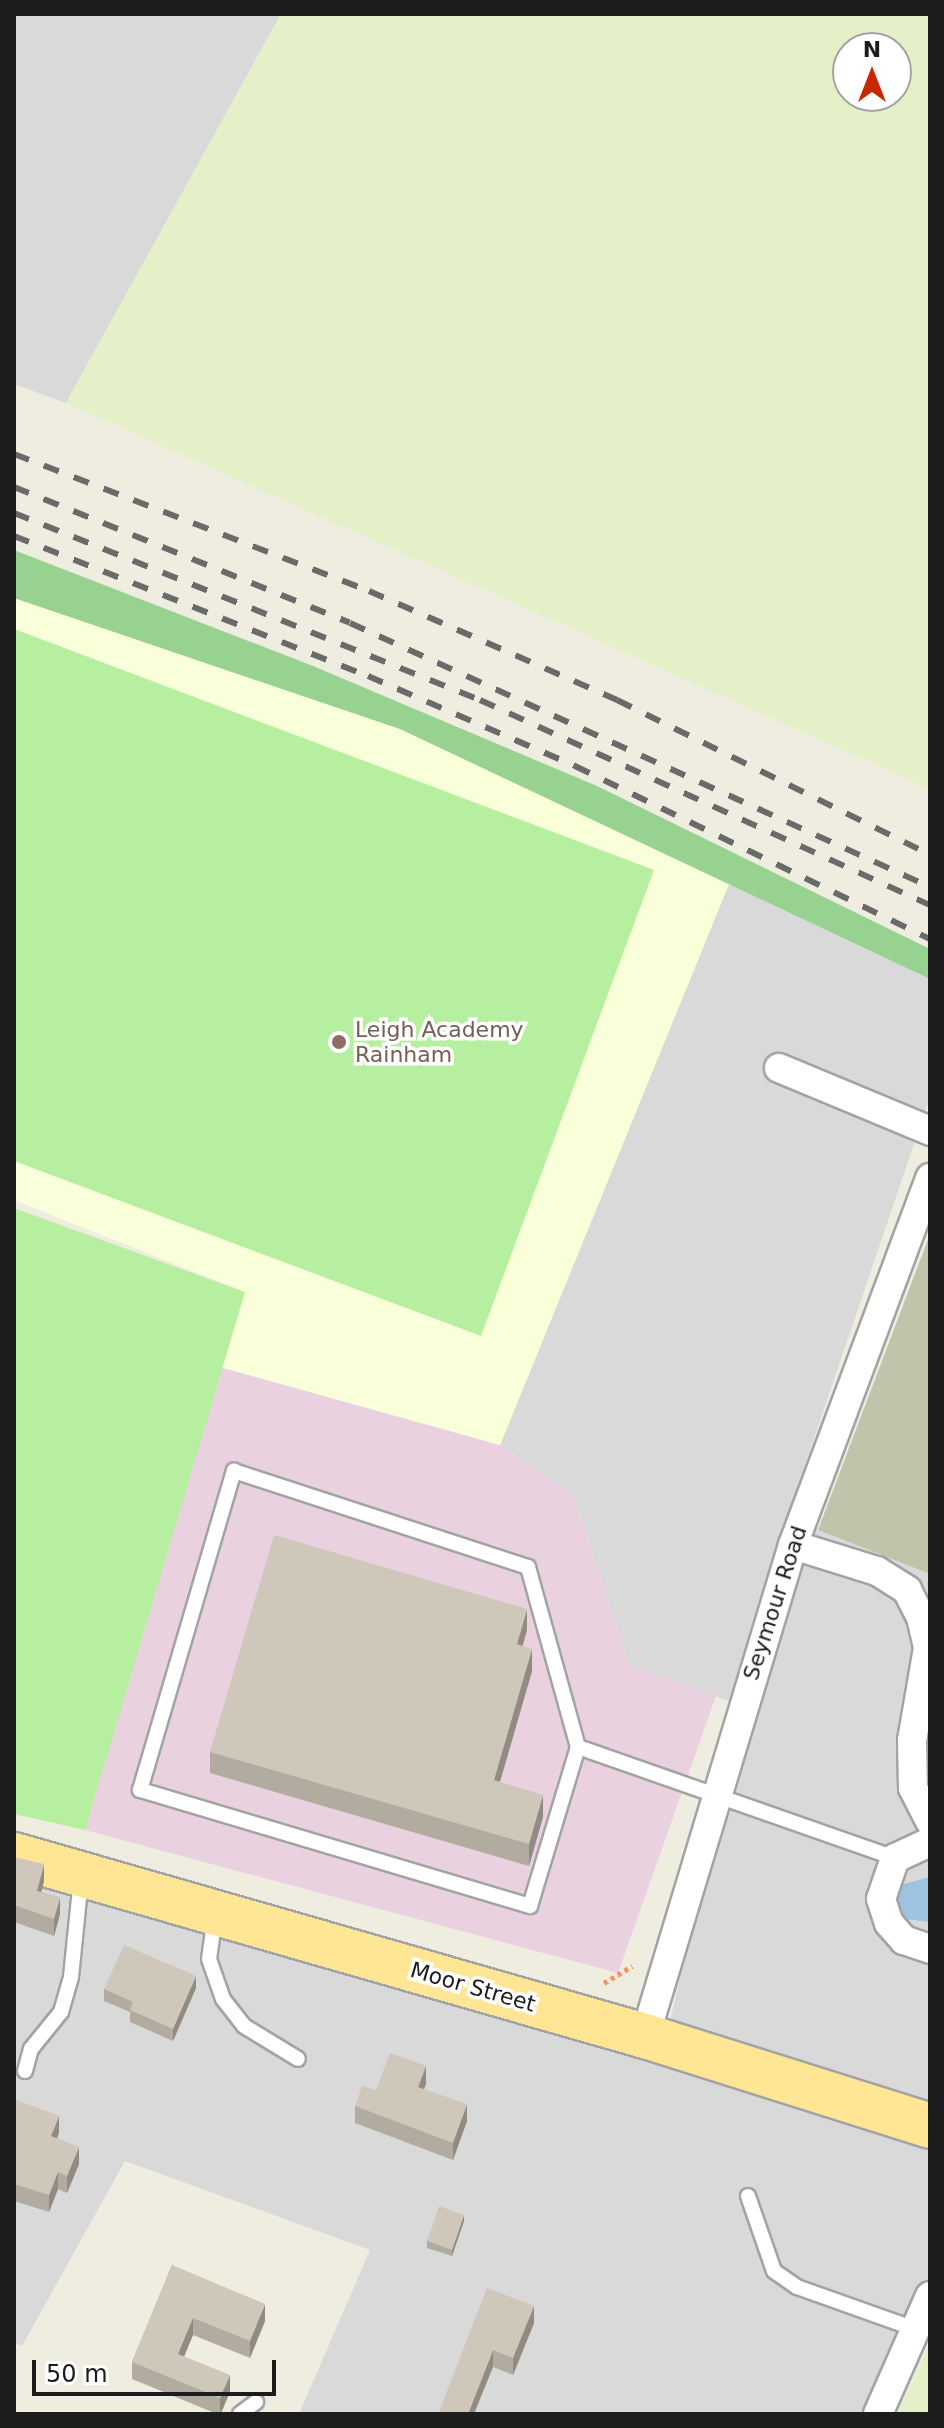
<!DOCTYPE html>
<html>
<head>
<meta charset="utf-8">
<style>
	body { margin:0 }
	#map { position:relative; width:944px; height:2428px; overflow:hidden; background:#efede0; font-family:"DejaVu Sans",sans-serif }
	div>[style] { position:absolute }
	.residential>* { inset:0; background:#dad9d9 }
	.industrial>* { inset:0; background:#e9d1e0 }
	.education>* { inset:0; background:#f8ffd9 }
	.construction>* { inset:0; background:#bfc4ab }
	.farmland>* { inset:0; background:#e5f0c9 }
	.grass>* { inset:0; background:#b7efa0 }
	.forest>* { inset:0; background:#97d291 }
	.water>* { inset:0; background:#9cc4e1 }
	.path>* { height:5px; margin-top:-2.5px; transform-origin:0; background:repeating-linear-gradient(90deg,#ff9061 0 4px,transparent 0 8px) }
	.roads { filter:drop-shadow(2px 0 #a3a3a3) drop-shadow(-2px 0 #a3a3a3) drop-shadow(0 2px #a3a3a3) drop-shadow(0 -2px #a3a3a3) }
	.lane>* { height:14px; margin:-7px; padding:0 7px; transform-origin:7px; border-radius:7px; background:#fff }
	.street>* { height:28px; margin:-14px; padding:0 14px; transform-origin:14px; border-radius:14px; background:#fff }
	.primary>* { height:44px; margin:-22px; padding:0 22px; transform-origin:22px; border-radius:22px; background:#ffe695 }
	.rail>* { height:6px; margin-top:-3px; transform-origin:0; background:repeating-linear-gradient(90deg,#6a6a6a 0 16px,transparent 0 32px) }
	.wall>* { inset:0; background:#b2ab9f }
	.shaded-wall>* { inset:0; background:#918b82 }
	.building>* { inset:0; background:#cfc7b9 }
	.dots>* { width:22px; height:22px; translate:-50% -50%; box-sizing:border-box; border:4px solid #fff; border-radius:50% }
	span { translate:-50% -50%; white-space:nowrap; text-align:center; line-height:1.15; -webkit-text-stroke:7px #fff; paint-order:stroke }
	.education-label { font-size:22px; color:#785e54 }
	.left { translate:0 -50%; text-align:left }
	.street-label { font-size:22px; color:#1c1c1c }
	.frame { position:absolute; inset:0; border:16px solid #1c1c1c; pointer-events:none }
	.north { position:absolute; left:832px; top:32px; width:80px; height:80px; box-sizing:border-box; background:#fff; border:2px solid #a4a4a4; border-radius:50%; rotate:0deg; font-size:22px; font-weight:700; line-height:32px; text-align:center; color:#1c1c1c }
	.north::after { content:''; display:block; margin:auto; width:28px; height:36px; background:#c82700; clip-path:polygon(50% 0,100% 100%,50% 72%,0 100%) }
	.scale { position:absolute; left:32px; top:2360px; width:244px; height:36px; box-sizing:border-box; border:4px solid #1c1c1c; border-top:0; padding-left:10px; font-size:24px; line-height:28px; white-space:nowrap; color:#1c1c1c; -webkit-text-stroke:6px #fff; paint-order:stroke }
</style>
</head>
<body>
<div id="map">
	<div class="residential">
		<i style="clip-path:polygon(14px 14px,281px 14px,66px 403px,14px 384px)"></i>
		<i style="clip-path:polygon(729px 884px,930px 979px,930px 1097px,787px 1518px,930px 1574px,930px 2296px,878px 2414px,299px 2414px,370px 2250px,125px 2161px,22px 2346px,14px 2342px,14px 1877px,661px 2061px,742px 1706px,630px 1665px,574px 1496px,500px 1445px)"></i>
	</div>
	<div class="industrial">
		<i style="clip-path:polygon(220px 1367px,500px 1445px,574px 1496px,630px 1665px,716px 1696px,618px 1973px,85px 1830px)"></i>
	</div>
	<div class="education">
		<i style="clip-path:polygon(14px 598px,400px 729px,729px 884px,500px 1445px,220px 1367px,245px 1292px,14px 1200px)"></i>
	</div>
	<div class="construction">
		<i style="clip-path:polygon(930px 1234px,930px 1574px,818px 1530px)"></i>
	</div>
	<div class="farmland">
		<i style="clip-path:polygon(evenodd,281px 14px,930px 14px,930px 789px,66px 403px,281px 14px,848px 48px,896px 48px,896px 96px,848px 96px,848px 48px)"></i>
		<i style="clip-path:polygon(930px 2343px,930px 2414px,898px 2414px)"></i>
	</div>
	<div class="grass">
		<i style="clip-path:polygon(14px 629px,654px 870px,481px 1336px,14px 1161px)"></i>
		<i style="clip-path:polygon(14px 1208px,245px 1292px,85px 1830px,14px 1814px)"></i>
	</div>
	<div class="forest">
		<i style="clip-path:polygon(14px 550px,313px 666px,597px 786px,930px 949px,930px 979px,400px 729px,14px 598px)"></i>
	</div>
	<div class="water">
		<i style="clip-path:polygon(930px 1877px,930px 1922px,906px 1919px,894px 1904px,900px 1885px)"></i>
	</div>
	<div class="path">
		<i style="left:604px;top:1983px;width:33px;rotate:-31deg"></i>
	</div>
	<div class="roads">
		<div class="lane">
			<i style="left:578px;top:1747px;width:166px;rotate:106.8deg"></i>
			<i style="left:530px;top:1906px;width:407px;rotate:-163.4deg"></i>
			<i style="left:140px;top:1790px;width:333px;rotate:-73.6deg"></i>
			<i style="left:234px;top:1471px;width:309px;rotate:18.1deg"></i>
			<i style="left:528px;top:1567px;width:187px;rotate:74.5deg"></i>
			<i style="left:578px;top:1747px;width:336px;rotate:19.3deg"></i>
			<i style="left:215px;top:1917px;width:42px;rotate:98.1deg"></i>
			<i style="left:209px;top:1959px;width:42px;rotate:70.7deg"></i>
			<i style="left:223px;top:1999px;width:34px;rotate:52deg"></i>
			<i style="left:244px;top:2026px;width:63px;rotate:31.4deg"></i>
			<i style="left:25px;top:2071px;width:23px;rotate:-75deg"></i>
			<i style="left:31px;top:2049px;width:48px;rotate:-51deg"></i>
			<i style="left:61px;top:2012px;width:36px;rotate:-74deg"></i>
			<i style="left:71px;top:1977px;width:99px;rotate:-84.2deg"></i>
			<i style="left:748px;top:2196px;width:79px;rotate:70.9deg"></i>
			<i style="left:774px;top:2271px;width:28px;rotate:35deg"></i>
			<i style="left:797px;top:2287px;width:128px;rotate:19.6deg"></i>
			<i style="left:240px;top:2414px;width:20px;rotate:-37deg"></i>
		</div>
		<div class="street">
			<i style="left:779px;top:1068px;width:164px;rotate:22.6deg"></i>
			<i style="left:793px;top:1545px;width:88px;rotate:17.2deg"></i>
			<i style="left:877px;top:1571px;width:36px;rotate:32deg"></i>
			<i style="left:907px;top:1590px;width:30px;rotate:63deg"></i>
			<i style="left:921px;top:1617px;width:32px;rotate:77deg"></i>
			<i style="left:928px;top:1648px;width:94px;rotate:99.8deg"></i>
			<i style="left:912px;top:1741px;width:47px;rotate:88.8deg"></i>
			<i style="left:913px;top:1788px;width:37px;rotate:63deg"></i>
			<i style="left:930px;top:1842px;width:38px;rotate:155deg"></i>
			<i style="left:895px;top:1858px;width:43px;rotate:108.9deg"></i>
			<i style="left:881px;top:1899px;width:25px;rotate:72deg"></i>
			<i style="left:889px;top:1923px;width:23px;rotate:49deg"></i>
			<i style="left:904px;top:1940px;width:28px;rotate:19deg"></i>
			<i style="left:645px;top:2036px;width:513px;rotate:-73.23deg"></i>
			<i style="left:793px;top:1545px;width:392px;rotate:-69.5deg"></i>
			<i style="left:878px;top:2414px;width:129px;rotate:-66.2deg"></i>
		</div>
		<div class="primary">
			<i style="left:14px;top:1855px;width:656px;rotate:16.01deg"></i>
			<i style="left:645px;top:2036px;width:299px;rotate:17.5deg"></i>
		</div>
	</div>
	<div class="rail">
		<i style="left:14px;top:454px;width:381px;rotate:21.1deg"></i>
		<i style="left:369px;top:591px;width:271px;rotate:23.7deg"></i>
		<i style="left:617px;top:700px;width:349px;rotate:26.3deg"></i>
		<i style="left:14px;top:487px;width:362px;rotate:22deg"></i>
		<i style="left:350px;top:623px;width:637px;rotate:24.47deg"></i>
		<i style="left:14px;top:513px;width:502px;rotate:21.86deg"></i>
		<i style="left:480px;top:700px;width:494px;rotate:24.5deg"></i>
		<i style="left:14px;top:536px;width:381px;rotate:21.6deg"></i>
		<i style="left:368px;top:676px;width:226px;rotate:23.5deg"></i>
		<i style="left:575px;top:766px;width:395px;rotate:26deg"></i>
	</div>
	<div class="wall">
		<i style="clip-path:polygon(527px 1630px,522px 1646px,532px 1671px,500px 1782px,543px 1817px,529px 1866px,210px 1773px,210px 1752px)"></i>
		<i style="clip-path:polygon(14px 1857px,44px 1881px,41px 1892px,60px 1914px,54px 1936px,14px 1922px)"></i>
		<i style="clip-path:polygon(196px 1988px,173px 2041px,130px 2022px,130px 2012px,104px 2001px,104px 1989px)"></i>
		<i style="clip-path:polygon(426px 2084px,424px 2089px,467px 2121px,453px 2160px,355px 2123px,355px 2106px,376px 2090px)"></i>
		<i style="clip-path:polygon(14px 2099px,59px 2133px,57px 2138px,79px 2164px,67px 2193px,58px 2189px,49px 2212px,14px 2201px)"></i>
		<i style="clip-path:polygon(464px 2221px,452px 2256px,427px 2248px,427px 2241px)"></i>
		<i style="clip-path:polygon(172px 2265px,265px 2321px,250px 2358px,193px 2335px,184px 2356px,230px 2392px,221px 2414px,217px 2414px,132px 2379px,132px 2362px)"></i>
		<i style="clip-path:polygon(487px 2288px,534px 2323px,513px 2375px,493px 2367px)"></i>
	</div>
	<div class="shaded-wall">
		<i style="clip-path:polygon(527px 1609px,527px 1630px,517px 1666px,517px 1644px)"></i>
		<i style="clip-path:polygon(532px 1649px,532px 1671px,494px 1802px,494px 1780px)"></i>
		<i style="clip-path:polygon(543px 1795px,543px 1817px,529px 1866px,529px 1844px)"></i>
		<i style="clip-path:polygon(44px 1864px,44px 1881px,37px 1908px,37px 1891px)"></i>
		<i style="clip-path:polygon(60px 1897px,60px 1914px,54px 1936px,54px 1919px)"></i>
		<i style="clip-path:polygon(196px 1976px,196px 1988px,173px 2041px,173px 2029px)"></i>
		<i style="clip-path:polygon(426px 2066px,426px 2084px,418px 2104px,418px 2087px)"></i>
		<i style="clip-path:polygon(467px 2104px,467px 2121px,453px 2160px,453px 2143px)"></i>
		<i style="clip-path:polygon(59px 2116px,59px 2133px,51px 2153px,51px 2136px)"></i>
		<i style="clip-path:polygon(79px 2147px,79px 2164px,67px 2193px,67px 2176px)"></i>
		<i style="clip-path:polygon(58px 2172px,58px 2189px,49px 2212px,49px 2195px)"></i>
		<i style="clip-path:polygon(464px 2215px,464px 2221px,452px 2256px,452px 2250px)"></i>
		<i style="clip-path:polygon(265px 2304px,265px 2321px,250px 2358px,250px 2341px)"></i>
		<i style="clip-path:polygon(534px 2306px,534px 2323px,513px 2375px,513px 2358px)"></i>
		<i style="clip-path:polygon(193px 2318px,193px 2335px,178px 2371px,178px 2354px)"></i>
		<i style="clip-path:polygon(493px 2350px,493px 2367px,474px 2414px,468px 2414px)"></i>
		<i style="clip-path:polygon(230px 2375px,230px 2392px,220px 2414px,220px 2398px)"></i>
	</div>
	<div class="building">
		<i style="clip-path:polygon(274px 1535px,527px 1609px,517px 1644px,532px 1649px,494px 1780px,543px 1795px,529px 1844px,210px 1752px)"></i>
		<i style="clip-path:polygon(14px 1857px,44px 1864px,37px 1891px,60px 1897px,54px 1919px,14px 1905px)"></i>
		<i style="clip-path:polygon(124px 1945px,196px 1976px,173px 2029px,130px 2010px,133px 2002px,104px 1989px)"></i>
		<i style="clip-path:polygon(390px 2053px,426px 2066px,418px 2087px,467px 2104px,453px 2143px,355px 2106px,362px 2086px,376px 2090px)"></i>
		<i style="clip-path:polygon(14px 2099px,59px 2116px,51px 2136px,79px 2147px,67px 2176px,58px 2172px,49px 2195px,14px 2184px)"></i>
		<i style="clip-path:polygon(439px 2206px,464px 2215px,452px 2250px,427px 2241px)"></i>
		<i style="clip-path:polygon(172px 2265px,265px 2304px,250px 2341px,193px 2318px,178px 2354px,230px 2375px,220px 2398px,132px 2362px)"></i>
		<i style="clip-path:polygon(487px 2288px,534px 2306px,513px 2358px,493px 2350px,468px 2414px,438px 2414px)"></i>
	</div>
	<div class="dots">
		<i style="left:339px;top:1042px;background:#8d6e63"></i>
	</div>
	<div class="education-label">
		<span class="left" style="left:355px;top:1042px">Leigh Academy<br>Rainham</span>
	</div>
	<div class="street-label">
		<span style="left:775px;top:1603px;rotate:-72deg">Seymour Road</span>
		<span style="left:473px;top:1987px;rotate:16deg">Moor Street</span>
	</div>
	<div class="frame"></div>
	<div class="north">N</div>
	<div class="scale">50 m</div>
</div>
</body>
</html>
